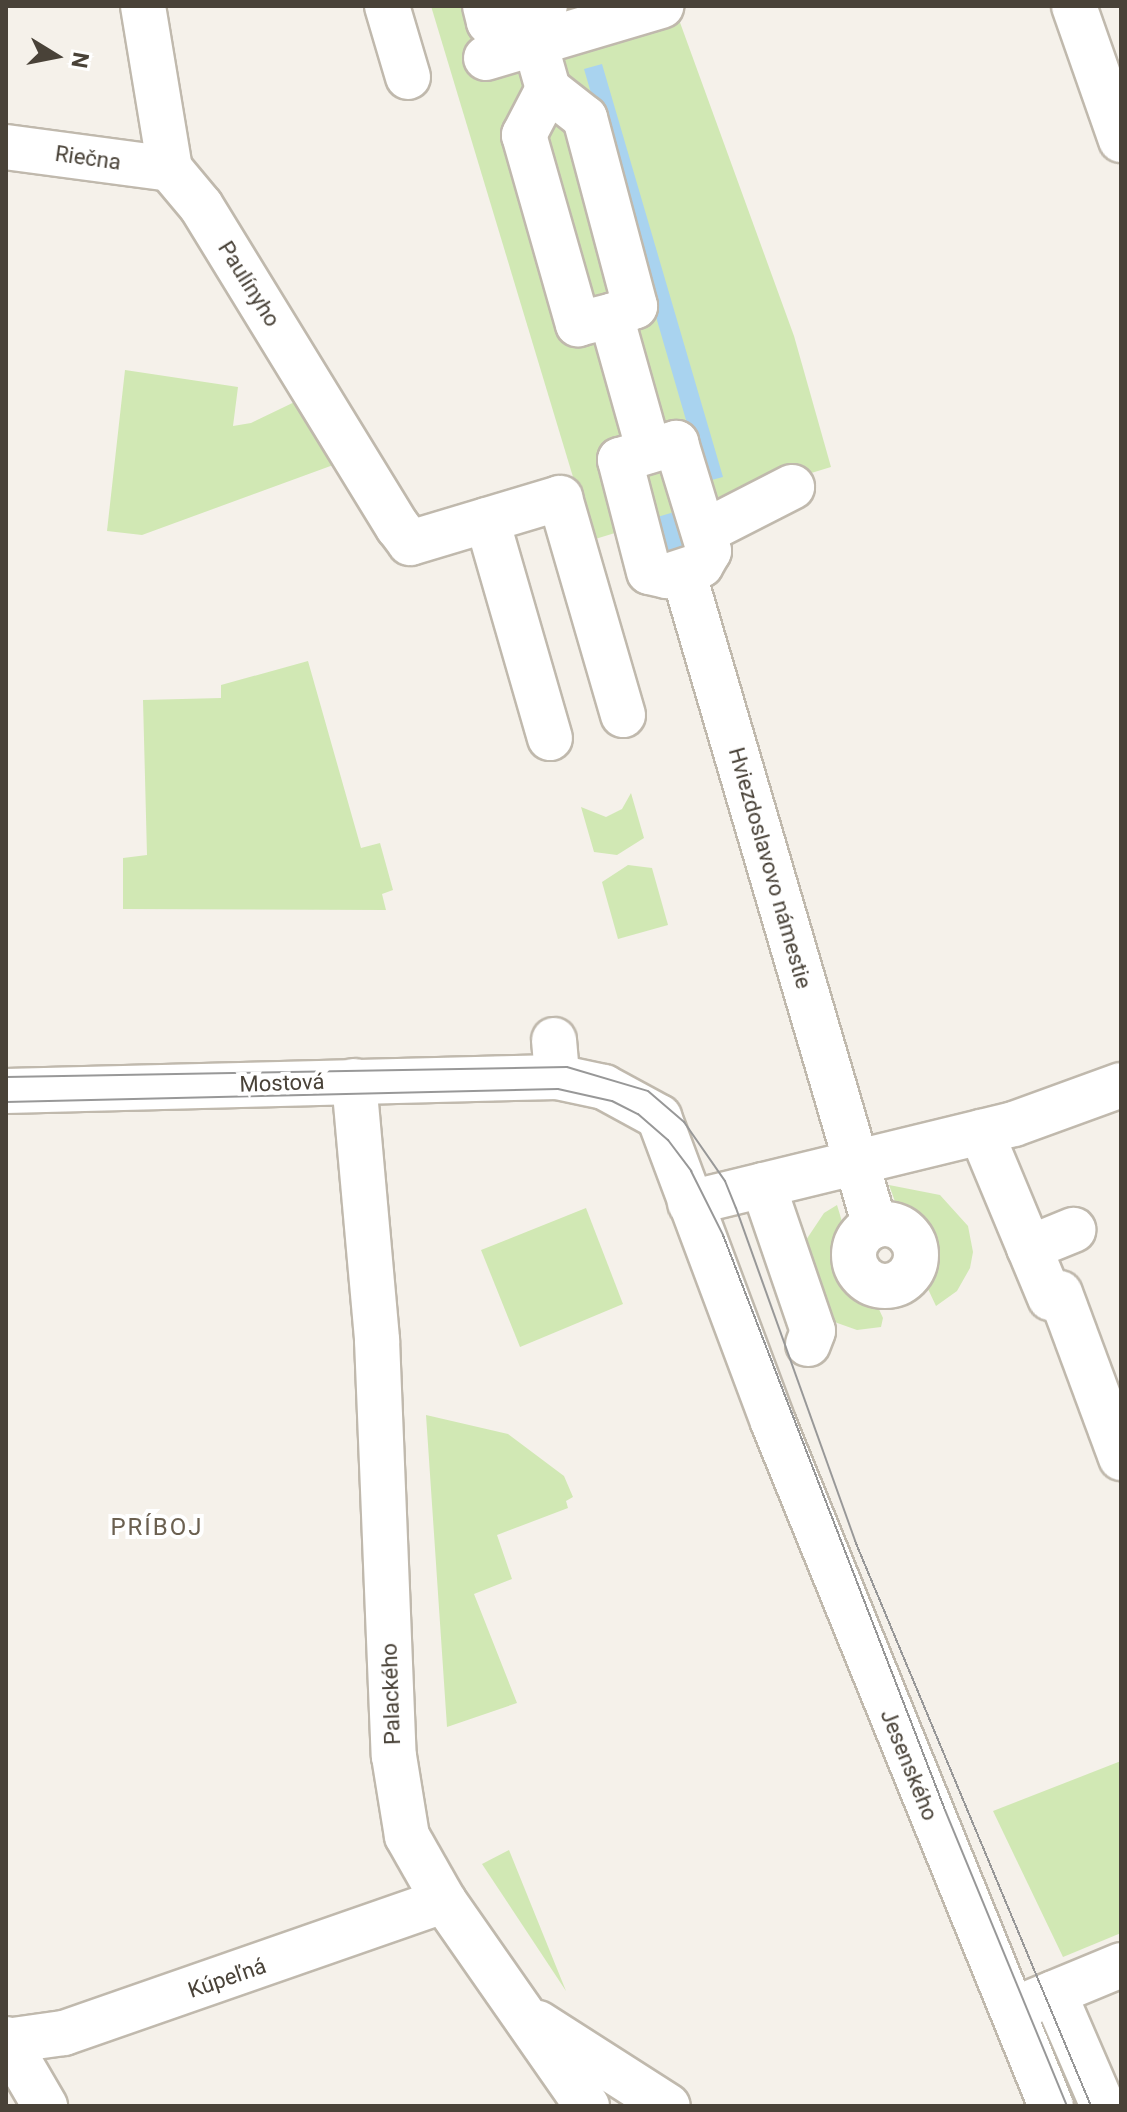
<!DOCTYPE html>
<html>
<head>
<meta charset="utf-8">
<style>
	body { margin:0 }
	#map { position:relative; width:1127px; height:2112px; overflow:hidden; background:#f5f1ea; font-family:Roboto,sans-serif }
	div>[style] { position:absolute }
	.green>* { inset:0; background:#d1e8b4 }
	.water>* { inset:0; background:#a9d3ef }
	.roads { filter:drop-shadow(2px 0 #c0b9ad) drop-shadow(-2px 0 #c0b9ad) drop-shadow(0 2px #c0b9ad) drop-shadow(0 -2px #c0b9ad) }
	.minor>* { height:44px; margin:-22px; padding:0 22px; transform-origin:22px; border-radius:22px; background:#fff }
	.minor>.ring { margin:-22px; padding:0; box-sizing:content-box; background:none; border:44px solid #fff; border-radius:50% }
	.tram>* { height:2px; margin:-1px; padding:0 1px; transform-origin:1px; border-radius:1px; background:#989898 }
	span { translate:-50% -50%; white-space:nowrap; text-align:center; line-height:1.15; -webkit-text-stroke:8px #fff; paint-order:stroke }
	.street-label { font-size:22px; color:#494238 }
	.neighbourhood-label { font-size:24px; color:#6b6050; letter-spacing:2px }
	.frame { position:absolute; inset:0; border:8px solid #494238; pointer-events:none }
	.north { position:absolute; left:16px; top:16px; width:80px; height:80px; -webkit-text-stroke:6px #fff; paint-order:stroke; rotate:100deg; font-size:22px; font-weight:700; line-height:32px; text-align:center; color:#494238 }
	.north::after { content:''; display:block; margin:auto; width:28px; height:36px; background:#494238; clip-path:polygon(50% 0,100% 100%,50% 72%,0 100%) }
</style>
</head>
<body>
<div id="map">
	<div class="green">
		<i style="clip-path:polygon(431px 6px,674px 6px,794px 336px,831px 467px,592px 540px)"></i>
		<i style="clip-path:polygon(125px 370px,238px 387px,233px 426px,251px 423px,307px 396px,336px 464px,142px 535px,107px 531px)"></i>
		<i style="clip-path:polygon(308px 661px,361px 848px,380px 843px,393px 890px,382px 894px,386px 910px,123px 909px,123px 858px,147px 855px,143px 700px,221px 698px,221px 685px)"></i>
		<i style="clip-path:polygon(631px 793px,644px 838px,617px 855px,594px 852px,581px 807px,606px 817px,622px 809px)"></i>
		<i style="clip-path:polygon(628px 865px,652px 868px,668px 925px,618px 939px,602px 882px)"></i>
		<i style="clip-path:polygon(889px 1185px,940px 1195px,968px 1226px,973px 1252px,970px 1268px,957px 1291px,936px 1306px,920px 1272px,922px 1246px,901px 1218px)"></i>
		<i style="clip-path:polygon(837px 1205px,847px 1238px,849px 1268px,871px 1292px,883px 1318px,881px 1327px,857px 1330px,826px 1319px,804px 1243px,824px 1213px)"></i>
		<i style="clip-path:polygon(586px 1208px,623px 1304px,520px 1347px,481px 1250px)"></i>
		<i style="clip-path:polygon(426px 1415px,508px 1434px,564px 1476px,573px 1497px,566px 1501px,568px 1508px,497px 1535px,512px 1579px,474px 1594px,517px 1703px,447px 1727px)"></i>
		<i style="clip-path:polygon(1121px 1761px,1121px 1933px,1063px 1957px,993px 1811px)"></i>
		<i style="clip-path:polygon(509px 1850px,566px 1991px,482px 1864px)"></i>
	</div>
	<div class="water">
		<i style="clip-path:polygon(602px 64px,723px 477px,704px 482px,584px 69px)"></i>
		<i style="clip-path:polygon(681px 510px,693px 548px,665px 556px,654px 518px)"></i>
	</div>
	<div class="roads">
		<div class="minor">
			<i style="left:143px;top:6px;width:165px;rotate:80.6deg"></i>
			<i style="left:170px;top:169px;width:48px;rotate:50deg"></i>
			<i style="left:201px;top:206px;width:377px;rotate:58.5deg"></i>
			<i style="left:398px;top:527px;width:20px;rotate:53deg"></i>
			<i style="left:410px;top:543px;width:157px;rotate:-16.7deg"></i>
			<i style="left:560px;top:498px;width:226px;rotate:73.8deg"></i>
			<i style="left:387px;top:6px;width:74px;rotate:73.5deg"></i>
			<i style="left:485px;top:6px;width:16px;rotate:76deg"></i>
			<i style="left:489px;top:22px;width:58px;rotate:-15.9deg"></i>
			<i style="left:1074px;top:6px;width:142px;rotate:70.7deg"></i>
			<i style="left:526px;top:11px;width:81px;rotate:74.2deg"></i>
			<i style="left:548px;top:89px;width:52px;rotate:117.6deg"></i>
			<i style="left:524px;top:135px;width:197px;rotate:74.1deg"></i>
			<i style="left:578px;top:324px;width:34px;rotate:-14deg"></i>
			<i style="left:611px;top:316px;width:140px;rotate:74.3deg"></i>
			<i style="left:486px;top:58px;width:183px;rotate:-16.5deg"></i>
			<i style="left:548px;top:89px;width:47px;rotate:38.1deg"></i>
			<i style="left:585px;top:118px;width:195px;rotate:75.1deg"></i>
			<i style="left:635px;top:306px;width:26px;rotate:157deg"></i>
			<i style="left:6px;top:147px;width:165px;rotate:7.6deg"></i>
			<i style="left:676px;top:443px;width:113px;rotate:73deg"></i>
			<i style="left:709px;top:551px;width:16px;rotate:120deg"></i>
			<i style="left:701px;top:565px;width:36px;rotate:162deg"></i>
			<i style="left:667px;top:576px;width:18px;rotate:-167deg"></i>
			<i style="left:649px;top:572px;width:116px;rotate:-104.5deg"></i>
			<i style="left:620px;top:460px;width:59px;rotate:-16.9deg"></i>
			<i style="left:487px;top:520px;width:227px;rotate:73.9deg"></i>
			<i style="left:704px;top:532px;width:99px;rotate:-27.1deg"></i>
			<i style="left:684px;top:575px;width:678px;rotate:73.65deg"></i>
			<i style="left:554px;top:1040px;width:37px;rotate:85deg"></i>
			<i style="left:354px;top:1081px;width:260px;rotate:84.9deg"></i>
			<i style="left:377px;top:1340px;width:416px;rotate:87.7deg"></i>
			<i style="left:394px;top:1756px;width:81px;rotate:80.8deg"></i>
			<i style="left:407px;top:1836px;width:75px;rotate:60.4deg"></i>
			<i style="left:444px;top:1901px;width:250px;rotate:55.1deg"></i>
			<i style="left:6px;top:1091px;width:551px;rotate:-1.46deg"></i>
			<i style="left:557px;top:1077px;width:48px;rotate:12deg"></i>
			<i style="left:604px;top:1087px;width:63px;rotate:28.6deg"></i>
			<i style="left:659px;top:1117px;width:326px;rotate:69.5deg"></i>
			<i style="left:773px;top:1422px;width:738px;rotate:67.88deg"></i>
			<i style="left:981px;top:1132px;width:180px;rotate:67.4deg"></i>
			<i style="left:763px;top:1185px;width:154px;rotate:71.1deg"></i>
			<i style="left:813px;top:1331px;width:14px;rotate:111deg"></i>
			<i style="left:690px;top:1203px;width:333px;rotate:-13.7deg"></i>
			<i style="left:1014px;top:1124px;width:114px;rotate:-20deg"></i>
			<i class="ring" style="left:854px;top:1224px;width:18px;height:18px"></i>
			<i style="left:1029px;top:1248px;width:48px;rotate:-22.2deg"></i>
			<i style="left:1060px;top:1293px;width:176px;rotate:69.7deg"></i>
			<i style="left:1054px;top:1993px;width:123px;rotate:66.6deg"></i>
			<i style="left:1027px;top:2004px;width:102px;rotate:-22.5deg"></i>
			<i style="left:538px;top:2023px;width:154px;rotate:32.6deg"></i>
			<i style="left:6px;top:2039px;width:78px;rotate:59.8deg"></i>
			<i style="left:6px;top:2041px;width:59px;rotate:-7.9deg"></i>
			<i style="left:64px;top:2033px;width:402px;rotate:-19.2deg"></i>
		</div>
	</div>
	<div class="tram">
		<i style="left:6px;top:1077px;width:561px;rotate:-1.02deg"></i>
		<i style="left:567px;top:1067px;width:84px;rotate:16.5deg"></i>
		<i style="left:648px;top:1091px;width:48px;rotate:40.7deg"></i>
		<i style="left:684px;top:1122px;width:72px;rotate:55.2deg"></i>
		<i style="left:725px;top:1181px;width:29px;rotate:68deg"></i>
		<i style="left:736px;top:1208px;width:354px;rotate:70.3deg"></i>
		<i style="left:855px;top:1541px;width:612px;rotate:67.33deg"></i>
		<i style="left:6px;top:1102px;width:552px;rotate:-1.35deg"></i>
		<i style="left:558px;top:1089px;width:55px;rotate:12.5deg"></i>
		<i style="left:612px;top:1101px;width:29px;rotate:27deg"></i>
		<i style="left:638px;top:1114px;width:40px;rotate:41deg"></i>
		<i style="left:668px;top:1140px;width:39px;rotate:53deg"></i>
		<i style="left:691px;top:1171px;width:72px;rotate:63.4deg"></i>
		<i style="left:723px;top:1235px;width:616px;rotate:68.89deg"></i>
		<i style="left:945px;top:1810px;width:320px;rotate:67.6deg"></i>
	</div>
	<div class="street-label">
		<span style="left:88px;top:158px;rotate:8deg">Riečna</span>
		<span style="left:249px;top:284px;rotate:58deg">Paulínyho</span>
		<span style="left:770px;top:868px;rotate:74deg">Hviezdoslavovo námestie</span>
		<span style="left:282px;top:1083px;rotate:-2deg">Mostová</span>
		<span style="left:391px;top:1694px;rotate:-92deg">Palackého</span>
		<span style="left:909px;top:1765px;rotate:68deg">Jesenského</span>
		<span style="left:227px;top:1978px;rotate:-19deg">Kúpeľná</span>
	</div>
	<div class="neighbourhood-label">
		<span style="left:157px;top:1528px">PRÍBOJ</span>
	</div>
	<div class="frame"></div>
	<div class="north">N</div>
</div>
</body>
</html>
